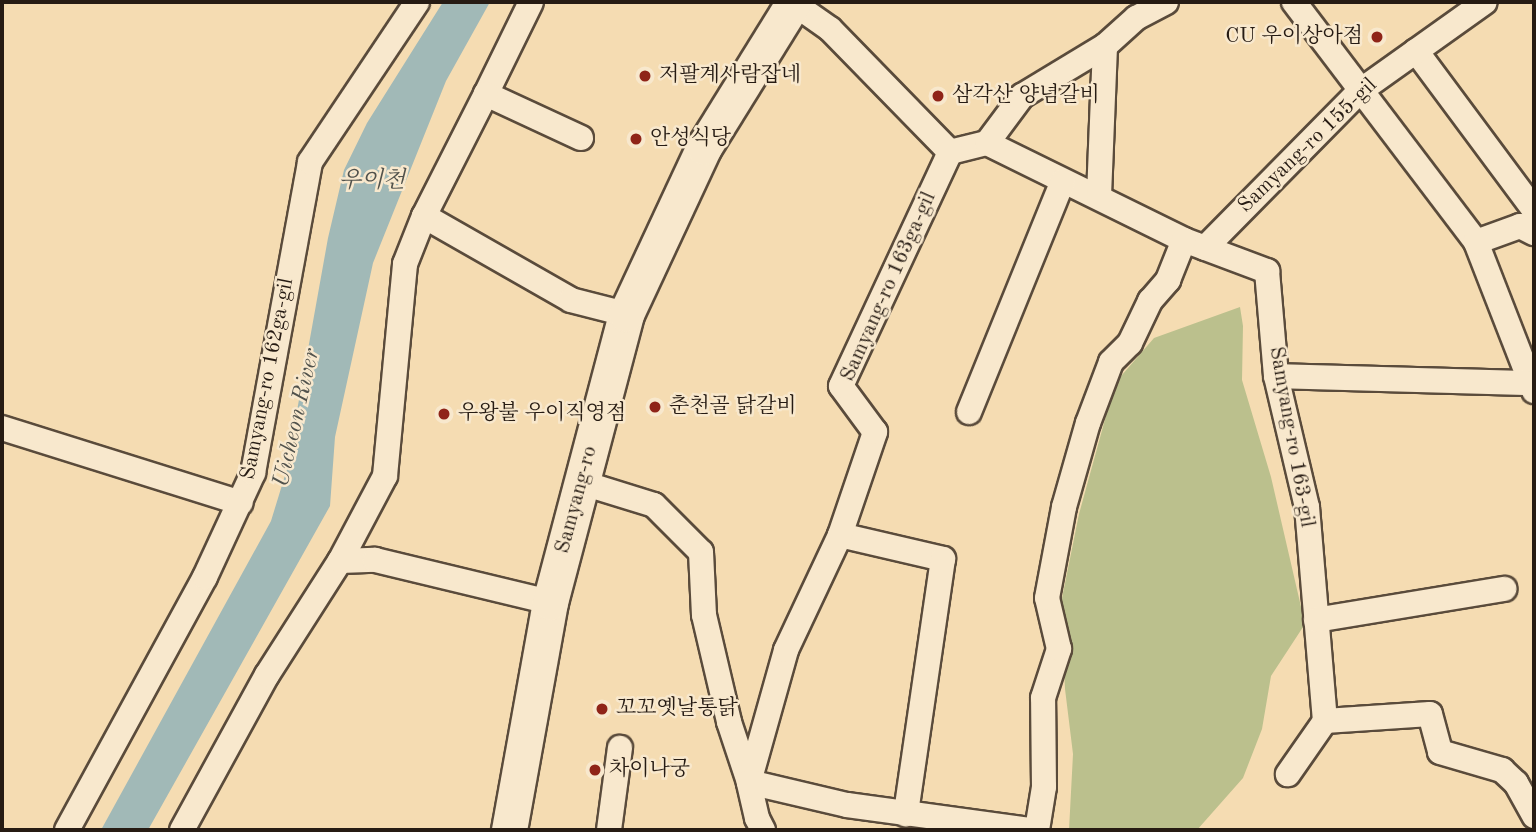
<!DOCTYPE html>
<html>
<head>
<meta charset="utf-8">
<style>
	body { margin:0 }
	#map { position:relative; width:1536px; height:832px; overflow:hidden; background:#f5dcb2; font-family:"Old Standard TT","Noto Serif KR",serif }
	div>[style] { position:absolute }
	.green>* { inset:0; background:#bbc08d }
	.water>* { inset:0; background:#a1b9b7 }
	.roads { filter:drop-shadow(2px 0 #5a4b3b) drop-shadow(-2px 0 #5a4b3b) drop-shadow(0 2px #5a4b3b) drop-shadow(0 -2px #5a4b3b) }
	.street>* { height:24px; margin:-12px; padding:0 12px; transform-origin:12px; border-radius:12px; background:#f8e8cd }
	.secondary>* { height:35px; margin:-17.5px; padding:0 17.5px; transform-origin:17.5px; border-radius:17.5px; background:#f8e8cd }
	.dots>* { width:19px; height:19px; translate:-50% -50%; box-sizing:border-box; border:4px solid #f8e8cd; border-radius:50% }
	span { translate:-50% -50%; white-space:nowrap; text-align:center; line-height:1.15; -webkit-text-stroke:5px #f8e8cd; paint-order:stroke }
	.poi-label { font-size:21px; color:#261b13 }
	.right { translate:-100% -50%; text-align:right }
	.left { translate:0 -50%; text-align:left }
	.street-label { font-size:21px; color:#261b13 }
	.water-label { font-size:23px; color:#51524c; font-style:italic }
	.frame { position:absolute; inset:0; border:4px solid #261b13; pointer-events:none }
</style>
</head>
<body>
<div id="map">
	<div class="green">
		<i style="clip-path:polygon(1240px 307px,1243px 326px,1242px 380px,1271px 477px,1305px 624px,1271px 676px,1262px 729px,1243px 778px,1197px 830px,1069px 830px,1073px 754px,1065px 689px,1061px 603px,1079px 514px,1115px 383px,1154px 338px)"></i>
	</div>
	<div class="water">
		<i style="clip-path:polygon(443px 2px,490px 2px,446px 81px,373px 263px,335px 437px,330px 506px,148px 830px,101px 830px,271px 521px,286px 472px,328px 238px,344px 170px,367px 123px)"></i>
	</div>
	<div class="roads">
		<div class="street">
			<i style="left:1294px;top:2px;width:301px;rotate:52.8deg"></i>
			<i style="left:1476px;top:242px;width:160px;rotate:68.7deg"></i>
			<i style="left:793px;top:3px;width:45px;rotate:35.1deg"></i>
			<i style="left:830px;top:29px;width:172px;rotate:45.7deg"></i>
			<i style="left:950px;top:152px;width:38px;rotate:-14deg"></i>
			<i style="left:987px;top:143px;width:220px;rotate:26.2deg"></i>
			<i style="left:1184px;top:240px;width:89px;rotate:20.5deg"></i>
			<i style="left:1267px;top:271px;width:105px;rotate:85.1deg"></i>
			<i style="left:1276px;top:376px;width:135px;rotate:76.7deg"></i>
			<i style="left:1307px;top:507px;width:215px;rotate:85.2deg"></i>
			<i style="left:1325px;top:721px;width:65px;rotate:124.9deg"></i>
			<i style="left:1416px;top:51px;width:198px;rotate:53.4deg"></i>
			<i style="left:486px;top:94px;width:102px;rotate:-63.9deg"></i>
			<i style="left:581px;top:138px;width:105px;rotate:-155.1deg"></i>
			<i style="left:486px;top:94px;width:137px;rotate:116.9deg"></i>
			<i style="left:424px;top:216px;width:169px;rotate:29.7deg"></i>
			<i style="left:571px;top:300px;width:57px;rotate:14.3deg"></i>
			<i style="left:987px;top:143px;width:59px;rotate:-53.3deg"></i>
			<i style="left:1022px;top:96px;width:97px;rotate:-31.1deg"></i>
			<i style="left:1105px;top:46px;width:42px;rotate:-42.1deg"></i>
			<i style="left:1136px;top:18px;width:34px;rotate:-28deg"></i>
			<i style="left:1099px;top:196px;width:150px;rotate:-87.7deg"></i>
			<i style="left:1476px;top:242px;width:47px;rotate:-20deg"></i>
			<i style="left:1520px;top:226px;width:16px;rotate:27deg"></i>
			<i style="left:1205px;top:248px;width:221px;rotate:-45.4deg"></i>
			<i style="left:1360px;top:91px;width:153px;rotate:-35.5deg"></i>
			<i style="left:1276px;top:376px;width:255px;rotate:1.6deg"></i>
			<i style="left:969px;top:412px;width:249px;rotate:-67.9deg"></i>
			<i style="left:2px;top:428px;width:250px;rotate:17.4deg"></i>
			<i style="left:583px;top:483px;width:74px;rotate:17.2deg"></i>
			<i style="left:654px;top:505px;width:66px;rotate:45deg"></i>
			<i style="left:701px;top:552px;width:63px;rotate:87.3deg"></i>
			<i style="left:704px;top:615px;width:110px;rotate:76.8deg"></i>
			<i style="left:729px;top:722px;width:63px;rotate:71.6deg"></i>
			<i style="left:840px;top:535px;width:106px;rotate:13.1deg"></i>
			<i style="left:943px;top:559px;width:258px;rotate:98.3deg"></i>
			<i style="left:340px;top:561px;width:96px;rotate:-62.1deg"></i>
			<i style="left:385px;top:476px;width:213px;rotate:-84.6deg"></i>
			<i style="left:405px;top:264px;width:52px;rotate:-68.4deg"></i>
			<i style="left:1316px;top:620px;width:191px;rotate:-9.4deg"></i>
			<i style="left:1325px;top:721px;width:105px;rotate:-3.8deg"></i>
			<i style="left:1430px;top:714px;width:39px;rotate:75deg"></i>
			<i style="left:1440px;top:752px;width:65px;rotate:16.2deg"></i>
			<i style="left:1502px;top:770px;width:19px;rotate:43deg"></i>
			<i style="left:1516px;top:783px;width:38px;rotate:61deg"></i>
			<i style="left:749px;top:782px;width:137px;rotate:-74.3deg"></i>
			<i style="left:786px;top:650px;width:127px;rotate:-64.8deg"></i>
			<i style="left:840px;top:535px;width:109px;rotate:-71.2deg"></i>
			<i style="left:875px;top:432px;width:57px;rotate:-126.5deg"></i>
			<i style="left:841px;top:386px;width:258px;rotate:-65deg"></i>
			<i style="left:67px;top:830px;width:288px;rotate:-61.4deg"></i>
			<i style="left:205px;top:577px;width:115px;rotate:-65.2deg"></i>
			<i style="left:253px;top:473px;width:316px;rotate:-79.6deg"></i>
			<i style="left:310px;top:162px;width:192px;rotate:-56.2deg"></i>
			<i style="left:182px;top:830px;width:177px;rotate:-61.3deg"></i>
			<i style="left:267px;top:675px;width:135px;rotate:-57.4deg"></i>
			<i style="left:340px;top:561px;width:35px;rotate:-2deg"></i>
			<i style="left:375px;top:560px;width:180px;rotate:13.5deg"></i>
			<i style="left:609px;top:830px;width:83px;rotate:-82.4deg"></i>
			<i style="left:763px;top:830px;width:13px;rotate:-117deg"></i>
			<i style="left:757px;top:818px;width:37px;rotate:-103deg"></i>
			<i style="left:749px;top:782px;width:101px;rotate:13.2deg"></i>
			<i style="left:847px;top:805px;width:184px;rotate:7.8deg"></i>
			<i style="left:1037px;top:830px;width:44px;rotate:-80.8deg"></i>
			<i style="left:1044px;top:787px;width:89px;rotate:-90.6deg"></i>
			<i style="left:1043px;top:698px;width:52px;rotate:-71.9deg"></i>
			<i style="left:1059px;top:649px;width:52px;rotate:-103.2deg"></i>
			<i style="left:1047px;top:598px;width:93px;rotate:-79.4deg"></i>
			<i style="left:1064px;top:507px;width:87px;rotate:-74.1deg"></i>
			<i style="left:1088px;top:423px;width:65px;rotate:-69.3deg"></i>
			<i style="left:1111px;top:362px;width:27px;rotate:-45deg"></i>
			<i style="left:1130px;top:343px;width:47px;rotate:-64.5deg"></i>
			<i style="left:1150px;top:301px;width:28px;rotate:-49deg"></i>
			<i style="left:1168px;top:280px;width:43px;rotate:-68.2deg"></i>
		</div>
		<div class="secondary">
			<i style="left:509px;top:830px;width:232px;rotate:-79.8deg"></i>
			<i style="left:550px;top:602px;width:298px;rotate:-75.2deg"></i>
			<i style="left:626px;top:314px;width:184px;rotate:-65deg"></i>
			<i style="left:704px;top:147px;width:171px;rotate:-58.2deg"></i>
		</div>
	</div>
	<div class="dots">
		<i style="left:1377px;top:37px;background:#8f2418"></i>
		<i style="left:645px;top:76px;background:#8f2418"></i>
		<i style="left:938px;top:96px;background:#8f2418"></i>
		<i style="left:636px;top:139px;background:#8f2418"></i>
		<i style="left:655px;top:407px;background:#8f2418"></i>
		<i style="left:444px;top:414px;background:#8f2418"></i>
		<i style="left:602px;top:709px;background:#8f2418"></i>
		<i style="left:595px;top:770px;background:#8f2418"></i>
	</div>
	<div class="poi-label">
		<span class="right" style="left:1363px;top:37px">CU 우이상아점</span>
		<span class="left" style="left:659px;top:76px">저팔계사람잡네</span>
		<span class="left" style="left:952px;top:96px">삼각산 양념갈비</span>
		<span class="left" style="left:650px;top:139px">안성식당</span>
		<span class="left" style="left:669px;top:407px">춘천골 닭갈비</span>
		<span class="left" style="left:458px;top:414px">우왕불 우이직영점</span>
		<span class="left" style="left:616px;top:709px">꼬꼬옛날통닭</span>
		<span class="left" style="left:609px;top:770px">차이나궁</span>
	</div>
	<div class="street-label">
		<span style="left:1308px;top:146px;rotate:-44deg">Samyang-ro 155-gil</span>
		<span style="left:889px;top:287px;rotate:-66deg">Samyang-ro 163ga-gil</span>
		<span style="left:268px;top:379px;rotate:-79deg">Samyang-ro 162ga-gil</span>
		<span style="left:1291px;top:437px;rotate:80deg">Samyang-ro 163-gil</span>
		<span style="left:577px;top:500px;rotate:-75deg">Samyang-ro</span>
	</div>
	<div class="water-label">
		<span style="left:372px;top:181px">우이천</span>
		<span style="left:297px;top:418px;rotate:-77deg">Uicheon River</span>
	</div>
	<div class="frame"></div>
</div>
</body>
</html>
